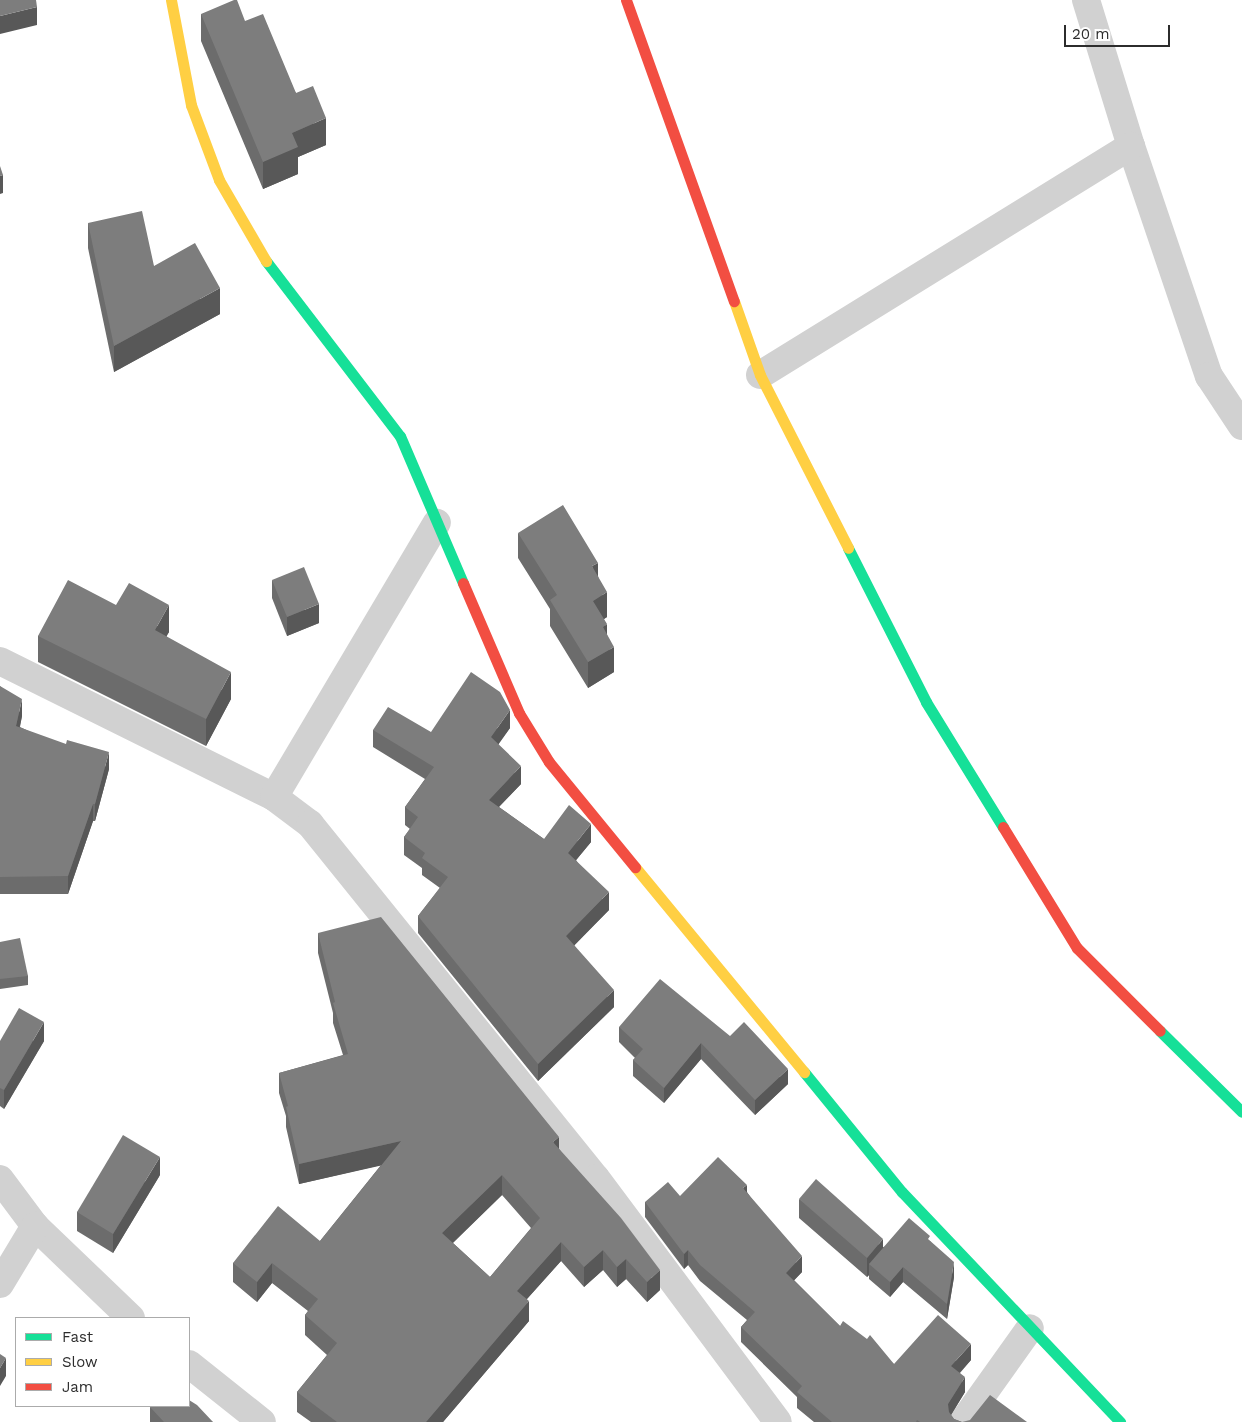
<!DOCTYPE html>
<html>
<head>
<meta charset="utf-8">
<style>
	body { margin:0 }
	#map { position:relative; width:1242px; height:1422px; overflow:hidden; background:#fff; font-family:"Work Sans",sans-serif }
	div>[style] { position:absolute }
	.street>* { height:28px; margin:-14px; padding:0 14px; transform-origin:14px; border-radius:14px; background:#d1d1d1 }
	.fast>* { height:11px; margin:-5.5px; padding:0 5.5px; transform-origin:5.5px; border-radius:5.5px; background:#16e098 }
	.slow>* { height:11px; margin:-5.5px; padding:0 5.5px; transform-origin:5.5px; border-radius:5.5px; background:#ffcf43 }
	.jam>* { height:11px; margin:-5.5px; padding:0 5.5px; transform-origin:5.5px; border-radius:5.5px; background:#f24e42 }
	.wall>* { inset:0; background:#6c6c6c }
	.shaded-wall>* { inset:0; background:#585858 }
	.building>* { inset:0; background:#7d7d7d }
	span { translate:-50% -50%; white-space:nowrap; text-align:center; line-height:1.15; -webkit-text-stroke:5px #fff; paint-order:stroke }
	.legend { position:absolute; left:15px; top:1317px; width:175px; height:90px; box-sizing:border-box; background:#fff; border:1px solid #ababab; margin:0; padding:6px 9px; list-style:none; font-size:15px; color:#2c2c2c }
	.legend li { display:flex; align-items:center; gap:10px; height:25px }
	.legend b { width:25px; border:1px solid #ababab }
	.scale { position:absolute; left:1064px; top:25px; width:106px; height:22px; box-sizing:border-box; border:2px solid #2c2c2c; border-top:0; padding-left:6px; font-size:15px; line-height:18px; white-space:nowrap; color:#2c2c2c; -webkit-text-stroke:4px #fff; paint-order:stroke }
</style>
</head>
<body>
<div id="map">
	<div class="street">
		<i style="left:1086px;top:0;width:153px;rotate:72.9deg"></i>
		<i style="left:1131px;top:146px;width:243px;rotate:71.3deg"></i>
		<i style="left:1209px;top:376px;width:60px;rotate:56.6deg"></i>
		<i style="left:760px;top:375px;width:436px;rotate:-31.7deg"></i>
		<i style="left:0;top:661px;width:306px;rotate:26.4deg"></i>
		<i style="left:274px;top:797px;width:45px;rotate:36.9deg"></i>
		<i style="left:310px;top:824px;width:455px;rotate:51.1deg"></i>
		<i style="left:596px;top:1178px;width:304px;rotate:53.3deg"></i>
		<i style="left:274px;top:797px;width:319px;rotate:-59.3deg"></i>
		<i style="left:0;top:1179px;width:59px;rotate:53.3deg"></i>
		<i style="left:35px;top:1226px;width:133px;rotate:43.8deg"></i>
		<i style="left:0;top:1284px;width:68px;rotate:-58.9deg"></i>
		<i style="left:189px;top:1364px;width:93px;rotate:38.5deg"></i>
		<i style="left:963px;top:1422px;width:115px;rotate:-54.5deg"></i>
	</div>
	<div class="fast">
		<i style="left:266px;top:261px;width:220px;rotate:52.6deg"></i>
		<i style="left:400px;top:436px;width:160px;rotate:66.8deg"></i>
		<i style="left:848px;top:548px;width:173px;rotate:63.1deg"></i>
		<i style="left:926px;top:702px;width:147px;rotate:58.4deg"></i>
		<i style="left:1160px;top:1031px;width:115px;rotate:44.6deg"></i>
		<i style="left:804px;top:1072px;width:155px;rotate:50.8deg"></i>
		<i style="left:902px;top:1192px;width:317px;rotate:46.5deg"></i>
	</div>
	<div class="slow">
		<i style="left:171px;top:0;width:107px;rotate:79.2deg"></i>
		<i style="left:191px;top:105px;width:80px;rotate:69.5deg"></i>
		<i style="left:219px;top:180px;width:94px;rotate:59.9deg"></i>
		<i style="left:734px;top:301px;width:78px;rotate:70.6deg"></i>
		<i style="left:760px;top:375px;width:194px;rotate:63deg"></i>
		<i style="left:635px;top:867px;width:266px;rotate:50.5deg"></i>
	</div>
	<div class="jam">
		<i style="left:626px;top:0;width:320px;rotate:70.3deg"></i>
		<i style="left:463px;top:583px;width:142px;rotate:66.7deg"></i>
		<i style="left:519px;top:713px;width:57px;rotate:58.5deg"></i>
		<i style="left:549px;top:762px;width:136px;rotate:50.7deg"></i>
		<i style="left:1003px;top:827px;width:142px;rotate:58.6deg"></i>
		<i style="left:1077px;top:948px;width:117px;rotate:45deg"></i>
	</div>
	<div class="wall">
		<i style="clip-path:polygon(201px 14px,245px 21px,296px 93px,326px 145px,298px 157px,298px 174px,263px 189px,201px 41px)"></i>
		<i style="clip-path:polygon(88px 223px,154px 266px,220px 314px,114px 372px,88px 248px)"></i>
		<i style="clip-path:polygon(518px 533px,598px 576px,607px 617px,604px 619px,614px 672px,588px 688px,550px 626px,550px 609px,518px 558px)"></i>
		<i style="clip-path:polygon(272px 580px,319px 623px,287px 636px,272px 598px)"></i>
		<i style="clip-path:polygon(116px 605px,169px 632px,166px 636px,231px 699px,206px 746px,38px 662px,38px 636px)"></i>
		<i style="clip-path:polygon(0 686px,22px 716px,20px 727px,109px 769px,95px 821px,93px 821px,68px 894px,0 894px)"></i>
		<i style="clip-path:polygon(510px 728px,498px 744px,521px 784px,499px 807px,544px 839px,591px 842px,576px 860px,609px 910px,574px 945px,614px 1007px,538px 1081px,418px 933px,418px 916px,440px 888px,422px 875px,422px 868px,404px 855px,404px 837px,410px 829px,405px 825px,405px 807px,425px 779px,373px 747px,373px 730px,431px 732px)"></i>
		<i style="clip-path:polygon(evenodd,318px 933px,559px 1149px,660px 1290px,647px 1302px,626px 1279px,617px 1287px,603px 1270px,584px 1287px,561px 1261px,527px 1299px,529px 1321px,443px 1422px,311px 1422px,297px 1412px,297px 1392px,327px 1355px,305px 1335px,305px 1315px,308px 1311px,272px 1283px,257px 1302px,233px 1282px,233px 1263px,320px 1241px,381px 1165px,299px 1184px,286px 1127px,286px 1116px,279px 1093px,279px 1073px,343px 1055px,333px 1023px,333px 1013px,318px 953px,318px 933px,502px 1195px,531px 1228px,490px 1277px,453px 1243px,502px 1195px)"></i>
		<i style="clip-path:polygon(0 942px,28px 976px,28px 985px,0 989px)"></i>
		<i style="clip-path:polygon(619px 1027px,730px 1036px,788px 1084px,755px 1115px,701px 1059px,664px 1103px,633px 1076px,633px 1060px,635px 1058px,619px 1042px)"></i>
		<i style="clip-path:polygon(0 1041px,44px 1041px,4px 1109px,0 1106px)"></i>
		<i style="clip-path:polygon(160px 1175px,113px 1253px,77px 1231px,77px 1212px)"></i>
		<i style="clip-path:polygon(747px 1192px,802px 1272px,794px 1280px,840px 1326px,894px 1364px,971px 1360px,960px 1373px,965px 1392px,951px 1415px,954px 1419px,962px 1422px,1027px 1422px,814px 1422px,797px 1408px,797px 1397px,741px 1342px,741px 1327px,747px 1320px,700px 1281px,688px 1265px,684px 1269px,645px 1217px,645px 1202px,680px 1196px)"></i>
		<i style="clip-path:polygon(799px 1199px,883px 1247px,930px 1241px,954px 1277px,947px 1319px,903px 1282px,890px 1297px,869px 1279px,869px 1275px,867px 1277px,799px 1218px)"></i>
		<i style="clip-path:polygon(150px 1407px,213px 1422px,150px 1422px)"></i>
	</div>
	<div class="shaded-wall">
		<i style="clip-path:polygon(37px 7px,37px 25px,0 34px,0 16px)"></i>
		<i style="clip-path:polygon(326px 118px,326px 145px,298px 157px,298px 174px,263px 189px,263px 162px,292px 133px)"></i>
		<i style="clip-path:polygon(3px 175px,3px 193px,0 194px,0 176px)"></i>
		<i style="clip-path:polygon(220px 288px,220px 314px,114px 372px,114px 346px)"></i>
		<i style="clip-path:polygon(598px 563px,598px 588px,592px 566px)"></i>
		<i style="clip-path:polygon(607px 592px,607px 617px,593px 626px,593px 601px)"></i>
		<i style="clip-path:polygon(319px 604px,319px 623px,287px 636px,287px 617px)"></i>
		<i style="clip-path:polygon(169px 605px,169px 632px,155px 657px,155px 630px)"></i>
		<i style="clip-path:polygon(607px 624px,607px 650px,603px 627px)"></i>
		<i style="clip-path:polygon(614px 647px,614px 672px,588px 688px,588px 662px)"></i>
		<i style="clip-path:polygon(231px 672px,231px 699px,206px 746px,206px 719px)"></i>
		<i style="clip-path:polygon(22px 699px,22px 716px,16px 743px,16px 726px)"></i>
		<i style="clip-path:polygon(510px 710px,510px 728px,491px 755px,491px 737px)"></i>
		<i style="clip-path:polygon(109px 752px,109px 769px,95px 821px,95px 804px)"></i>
		<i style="clip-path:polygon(521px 766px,521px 784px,489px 817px,489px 800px)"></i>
		<i style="clip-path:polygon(93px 804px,93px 821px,68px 894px,68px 876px)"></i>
		<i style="clip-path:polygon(591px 824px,591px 842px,568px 870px,568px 853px)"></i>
		<i style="clip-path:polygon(609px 892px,609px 910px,566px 954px,566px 936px)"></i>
		<i style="clip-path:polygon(614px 990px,614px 1007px,538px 1081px,538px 1064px)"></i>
		<i style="clip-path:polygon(44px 1022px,44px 1041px,4px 1109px,4px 1090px)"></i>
		<i style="clip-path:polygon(701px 1043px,701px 1059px,664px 1103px,664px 1088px)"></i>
		<i style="clip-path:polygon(788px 1069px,788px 1084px,755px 1115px,755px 1100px)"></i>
		<i style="clip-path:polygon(559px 1137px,559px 1157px,553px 1142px)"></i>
		<i style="clip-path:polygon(401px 1141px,401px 1161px,299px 1184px,299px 1164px)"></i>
		<i style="clip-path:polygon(160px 1157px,160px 1175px,113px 1253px,113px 1234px)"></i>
		<i style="clip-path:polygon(502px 1175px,502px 1195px,442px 1253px,442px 1233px)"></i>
		<i style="clip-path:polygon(747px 1185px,747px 1200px,743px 1188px)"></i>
		<i style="clip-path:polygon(883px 1239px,883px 1258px,869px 1264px,869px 1275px,867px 1277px,867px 1258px)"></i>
		<i style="clip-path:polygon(561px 1242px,561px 1261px,517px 1310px,517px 1291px)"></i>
		<i style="clip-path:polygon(603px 1250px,603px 1270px,584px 1287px,584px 1267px)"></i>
		<i style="clip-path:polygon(688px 1250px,688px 1265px,684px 1269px,684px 1254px)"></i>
		<i style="clip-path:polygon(802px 1256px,802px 1272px,786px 1289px,786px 1273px)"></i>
		<i style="clip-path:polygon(626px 1259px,626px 1279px,617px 1287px,617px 1267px)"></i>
		<i style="clip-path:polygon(954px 1262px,954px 1277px,947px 1319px,947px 1304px)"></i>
		<i style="clip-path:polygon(272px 1263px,272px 1283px,257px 1302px,257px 1282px)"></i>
		<i style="clip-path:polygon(903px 1267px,903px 1282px,890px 1297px,890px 1282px)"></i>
		<i style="clip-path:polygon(660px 1270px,660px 1290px,647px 1302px,647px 1282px)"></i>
		<i style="clip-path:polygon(529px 1301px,529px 1321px,443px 1422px,426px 1422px)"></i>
		<i style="clip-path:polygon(971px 1344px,971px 1360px,951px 1382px,951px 1366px)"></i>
		<i style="clip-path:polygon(6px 1358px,6px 1376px,0 1386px,0 1368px)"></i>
		<i style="clip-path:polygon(965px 1377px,965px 1392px,948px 1420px,948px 1404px)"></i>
	</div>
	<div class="building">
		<i style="clip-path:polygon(0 0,36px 0,37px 7px,0 16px)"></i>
		<i style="clip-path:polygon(234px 0,237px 0,245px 21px,263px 14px,296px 93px,313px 86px,326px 118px,292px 133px,298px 147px,263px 162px,201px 14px)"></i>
		<i style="clip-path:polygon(0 166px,3px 175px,0 176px)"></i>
		<i style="clip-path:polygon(142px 211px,154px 266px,195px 243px,220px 288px,114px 346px,88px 223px)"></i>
		<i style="clip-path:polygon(563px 505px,598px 563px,592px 566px,607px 592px,593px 601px,607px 624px,603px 627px,614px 647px,588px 662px,550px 600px,557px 595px,518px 533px)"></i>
		<i style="clip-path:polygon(304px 567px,319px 604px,287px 617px,272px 580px)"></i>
		<i style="clip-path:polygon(68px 580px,116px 605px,129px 583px,169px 605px,155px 630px,231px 672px,206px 719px,38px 636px)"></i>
		<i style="clip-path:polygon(471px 672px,500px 692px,510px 710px,491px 737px,521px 766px,489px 800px,544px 839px,569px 805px,591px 824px,568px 853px,609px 892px,566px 936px,614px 990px,538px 1064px,418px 916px,448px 877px,422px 858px,425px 853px,404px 837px,418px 817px,405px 807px,434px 767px,373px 730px,388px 707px,431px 732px)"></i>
		<i style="clip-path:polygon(0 686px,22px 699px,16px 726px,66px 744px,67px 740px,109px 752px,95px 804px,93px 804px,68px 876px,0 877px)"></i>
		<i style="clip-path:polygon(evenodd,381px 917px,559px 1137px,553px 1142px,621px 1218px,660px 1270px,647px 1282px,626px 1259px,617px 1267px,603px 1250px,584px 1267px,561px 1242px,517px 1291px,529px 1301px,426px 1422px,337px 1422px,297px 1392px,337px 1343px,305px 1315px,318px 1299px,272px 1263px,257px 1282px,233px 1263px,278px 1206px,320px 1241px,401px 1141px,299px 1164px,286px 1107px,288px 1106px,279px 1073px,348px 1054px,333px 1003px,335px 1002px,318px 933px,381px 917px,502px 1175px,540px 1218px,490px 1277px,442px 1233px,502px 1175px)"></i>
		<i style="clip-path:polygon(20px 938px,28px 976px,0 979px,0 942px)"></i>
		<i style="clip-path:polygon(660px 979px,730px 1036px,744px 1022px,788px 1069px,755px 1100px,701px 1043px,664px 1088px,633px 1060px,643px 1049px,619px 1027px)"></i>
		<i style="clip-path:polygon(19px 1008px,44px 1022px,4px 1090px,0 1088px,0 1041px)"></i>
		<i style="clip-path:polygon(123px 1135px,160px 1157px,113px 1234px,77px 1212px)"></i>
		<i style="clip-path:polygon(718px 1157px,747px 1185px,743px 1188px,802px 1256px,786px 1273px,840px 1326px,843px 1321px,867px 1339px,870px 1335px,894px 1364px,938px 1315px,971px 1344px,951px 1366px,965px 1377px,948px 1404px,949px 1412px,954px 1419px,962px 1422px,970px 1420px,990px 1395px,1027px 1422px,920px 1422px,917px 1420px,916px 1422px,832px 1422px,797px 1392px,802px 1386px,741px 1327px,755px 1312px,700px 1265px,688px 1250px,684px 1254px,645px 1202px,668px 1182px,680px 1196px)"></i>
		<i style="clip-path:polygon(816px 1179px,883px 1239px,867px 1258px,799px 1199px)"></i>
		<i style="clip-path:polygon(909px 1218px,930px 1236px,928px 1239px,954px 1262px,947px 1304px,903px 1267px,890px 1282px,869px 1264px)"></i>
		<i style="clip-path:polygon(0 1354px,6px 1358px,0 1368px)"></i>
		<i style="clip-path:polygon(189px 1400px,197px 1405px,213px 1422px,164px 1422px,150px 1407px,151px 1406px,189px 1406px)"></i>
	</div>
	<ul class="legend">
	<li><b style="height:6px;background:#16e098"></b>Fast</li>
	<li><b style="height:6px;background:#ffcf43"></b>Slow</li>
	<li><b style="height:6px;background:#f24e42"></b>Jam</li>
	</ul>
	<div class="scale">20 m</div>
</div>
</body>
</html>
